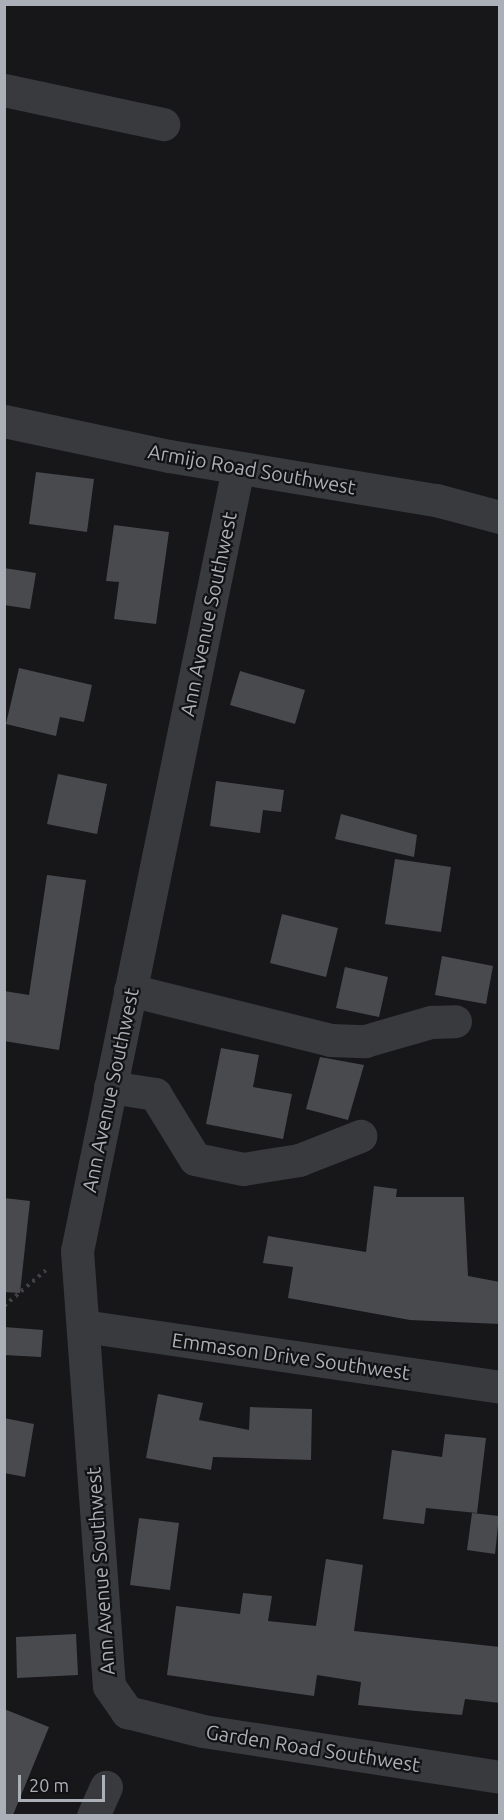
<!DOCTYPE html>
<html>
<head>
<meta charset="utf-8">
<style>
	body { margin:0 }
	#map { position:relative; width:504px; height:1820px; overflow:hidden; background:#171719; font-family:Ubuntu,sans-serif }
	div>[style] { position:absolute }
	.building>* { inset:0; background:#494a4e }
	.path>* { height:4px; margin-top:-2px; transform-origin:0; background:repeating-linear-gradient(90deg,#3f4144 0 3px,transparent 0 7.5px) }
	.minor>* { height:33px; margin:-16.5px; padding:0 16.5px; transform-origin:16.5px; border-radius:16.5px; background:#383a3d }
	span { translate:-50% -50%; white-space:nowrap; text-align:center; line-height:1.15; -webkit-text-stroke:4.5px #121214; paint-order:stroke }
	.street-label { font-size:20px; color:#abafb7 }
	.frame { position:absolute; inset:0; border:6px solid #abafb7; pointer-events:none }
	.scale { position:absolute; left:18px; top:1775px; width:87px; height:27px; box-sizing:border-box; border:3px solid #abafb7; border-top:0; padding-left:8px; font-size:18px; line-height:21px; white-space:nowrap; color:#abafb7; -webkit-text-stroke:4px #121214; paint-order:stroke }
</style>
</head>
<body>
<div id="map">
	<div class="building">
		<i style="clip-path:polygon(36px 472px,94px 479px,87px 532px,29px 524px)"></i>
		<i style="clip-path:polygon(114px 525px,169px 532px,156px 624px,114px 619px,119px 582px,106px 581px)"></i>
		<i style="clip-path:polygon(4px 568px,36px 573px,30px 609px,4px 605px)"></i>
		<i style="clip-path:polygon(19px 668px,92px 685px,84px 722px,60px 717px,56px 736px,6px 724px)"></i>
		<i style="clip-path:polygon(240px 671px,305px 690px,295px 724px,230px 705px)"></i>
		<i style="clip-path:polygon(58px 774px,107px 784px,97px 834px,47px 824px)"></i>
		<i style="clip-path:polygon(216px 781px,284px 790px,281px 812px,263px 810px,260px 833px,210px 826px)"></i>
		<i style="clip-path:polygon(341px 814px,417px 835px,414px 857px,335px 839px)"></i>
		<i style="clip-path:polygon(395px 859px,451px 867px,441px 932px,385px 924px)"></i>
		<i style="clip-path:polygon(47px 875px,86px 880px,59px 1050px,4px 1041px,4px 991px,29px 995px)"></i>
		<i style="clip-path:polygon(282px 914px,338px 928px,326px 977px,270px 963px)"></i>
		<i style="clip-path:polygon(442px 956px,493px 966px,486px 1004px,435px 995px)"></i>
		<i style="clip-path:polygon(345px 967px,388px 977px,379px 1017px,336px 1008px)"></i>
		<i style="clip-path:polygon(221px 1048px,259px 1055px,253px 1087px,292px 1094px,283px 1139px,206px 1124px)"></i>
		<i style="clip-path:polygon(320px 1057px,364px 1065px,348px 1120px,306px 1109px)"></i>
		<i style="clip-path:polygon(374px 1186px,397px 1189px,396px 1197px,464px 1197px,468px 1276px,500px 1282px,500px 1324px,410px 1320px,288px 1298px,293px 1267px,263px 1263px,268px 1236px,366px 1252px)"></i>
		<i style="clip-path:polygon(4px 1198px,30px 1201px,20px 1293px,4px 1292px)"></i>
		<i style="clip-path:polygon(4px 1327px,43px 1330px,41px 1357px,4px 1355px)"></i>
		<i style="clip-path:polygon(158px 1394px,203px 1403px,199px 1420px,249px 1430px,250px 1407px,312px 1409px,311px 1460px,213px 1457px,211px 1470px,146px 1458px)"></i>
		<i style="clip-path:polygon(4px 1418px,34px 1424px,25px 1477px,4px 1473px)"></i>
		<i style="clip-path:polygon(445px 1434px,486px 1438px,477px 1513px,426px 1508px,424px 1524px,383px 1519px,392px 1450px,442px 1457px)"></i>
		<i style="clip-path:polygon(472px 1513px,499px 1516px,495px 1554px,467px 1550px)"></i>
		<i style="clip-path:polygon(139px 1518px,179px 1523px,170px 1590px,130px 1585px)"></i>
		<i style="clip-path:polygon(326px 1559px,363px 1565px,354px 1631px,500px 1647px,500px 1703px,465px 1699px,462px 1715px,416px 1711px,358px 1705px,361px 1682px,317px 1675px,314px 1696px,167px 1675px,176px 1606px,240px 1614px,243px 1593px,272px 1596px,268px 1621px,316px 1626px)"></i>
		<i style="clip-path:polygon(76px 1634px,78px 1675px,17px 1678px,16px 1637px)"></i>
		<i style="clip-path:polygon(4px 1709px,49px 1727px,13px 1815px,4px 1815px)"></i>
	</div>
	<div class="path">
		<i style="left:4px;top:1306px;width:55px;rotate:-40.6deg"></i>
	</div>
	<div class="minor">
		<i style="left:4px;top:90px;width:163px;rotate:12.1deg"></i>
		<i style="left:4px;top:421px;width:169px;rotate:12deg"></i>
		<i style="left:169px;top:456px;width:271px;rotate:9.4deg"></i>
		<i style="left:436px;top:500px;width:66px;rotate:14.9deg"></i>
		<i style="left:238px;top:468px;width:799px;rotate:101.62deg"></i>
		<i style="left:77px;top:1251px;width:436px;rotate:85.8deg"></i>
		<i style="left:109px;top:1686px;width:32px;rotate:55deg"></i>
		<i style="left:127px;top:1712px;width:78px;rotate:14deg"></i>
		<i style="left:203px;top:1731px;width:301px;rotate:8.8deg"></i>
		<i style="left:130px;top:990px;width:206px;rotate:14deg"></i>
		<i style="left:330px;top:1040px;width:35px;rotate:2deg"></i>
		<i style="left:365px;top:1041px;width:69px;rotate:-16.1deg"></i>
		<i style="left:431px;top:1022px;width:24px;rotate:-2deg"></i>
		<i style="left:110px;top:1087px;width:46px;rotate:8.8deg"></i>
		<i style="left:155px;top:1094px;width:76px;rotate:58.4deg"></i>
		<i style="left:195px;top:1159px;width:49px;rotate:11.8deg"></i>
		<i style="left:243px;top:1169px;width:57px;rotate:-9.1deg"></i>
		<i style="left:299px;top:1160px;width:66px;rotate:-21.5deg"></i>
		<i style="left:83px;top:1326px;width:421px;rotate:8.3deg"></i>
		<i style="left:93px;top:1816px;width:32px;rotate:-66deg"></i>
	</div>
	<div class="street-label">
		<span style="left:252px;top:469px;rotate:10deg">Armijo Road Southwest</span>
		<span style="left:208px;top:614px;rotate:-78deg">Ann Avenue Southwest</span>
		<span style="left:110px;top:1090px;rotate:-78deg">Ann Avenue Southwest</span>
		<span style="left:291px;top:1356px;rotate:8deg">Emmason Drive Southwest</span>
		<span style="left:100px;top:1571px;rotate:-94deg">Ann Avenue Southwest</span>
		<span style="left:313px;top:1748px;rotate:9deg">Garden Road Southwest</span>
	</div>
	<div class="frame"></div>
	<div class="scale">20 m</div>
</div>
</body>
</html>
